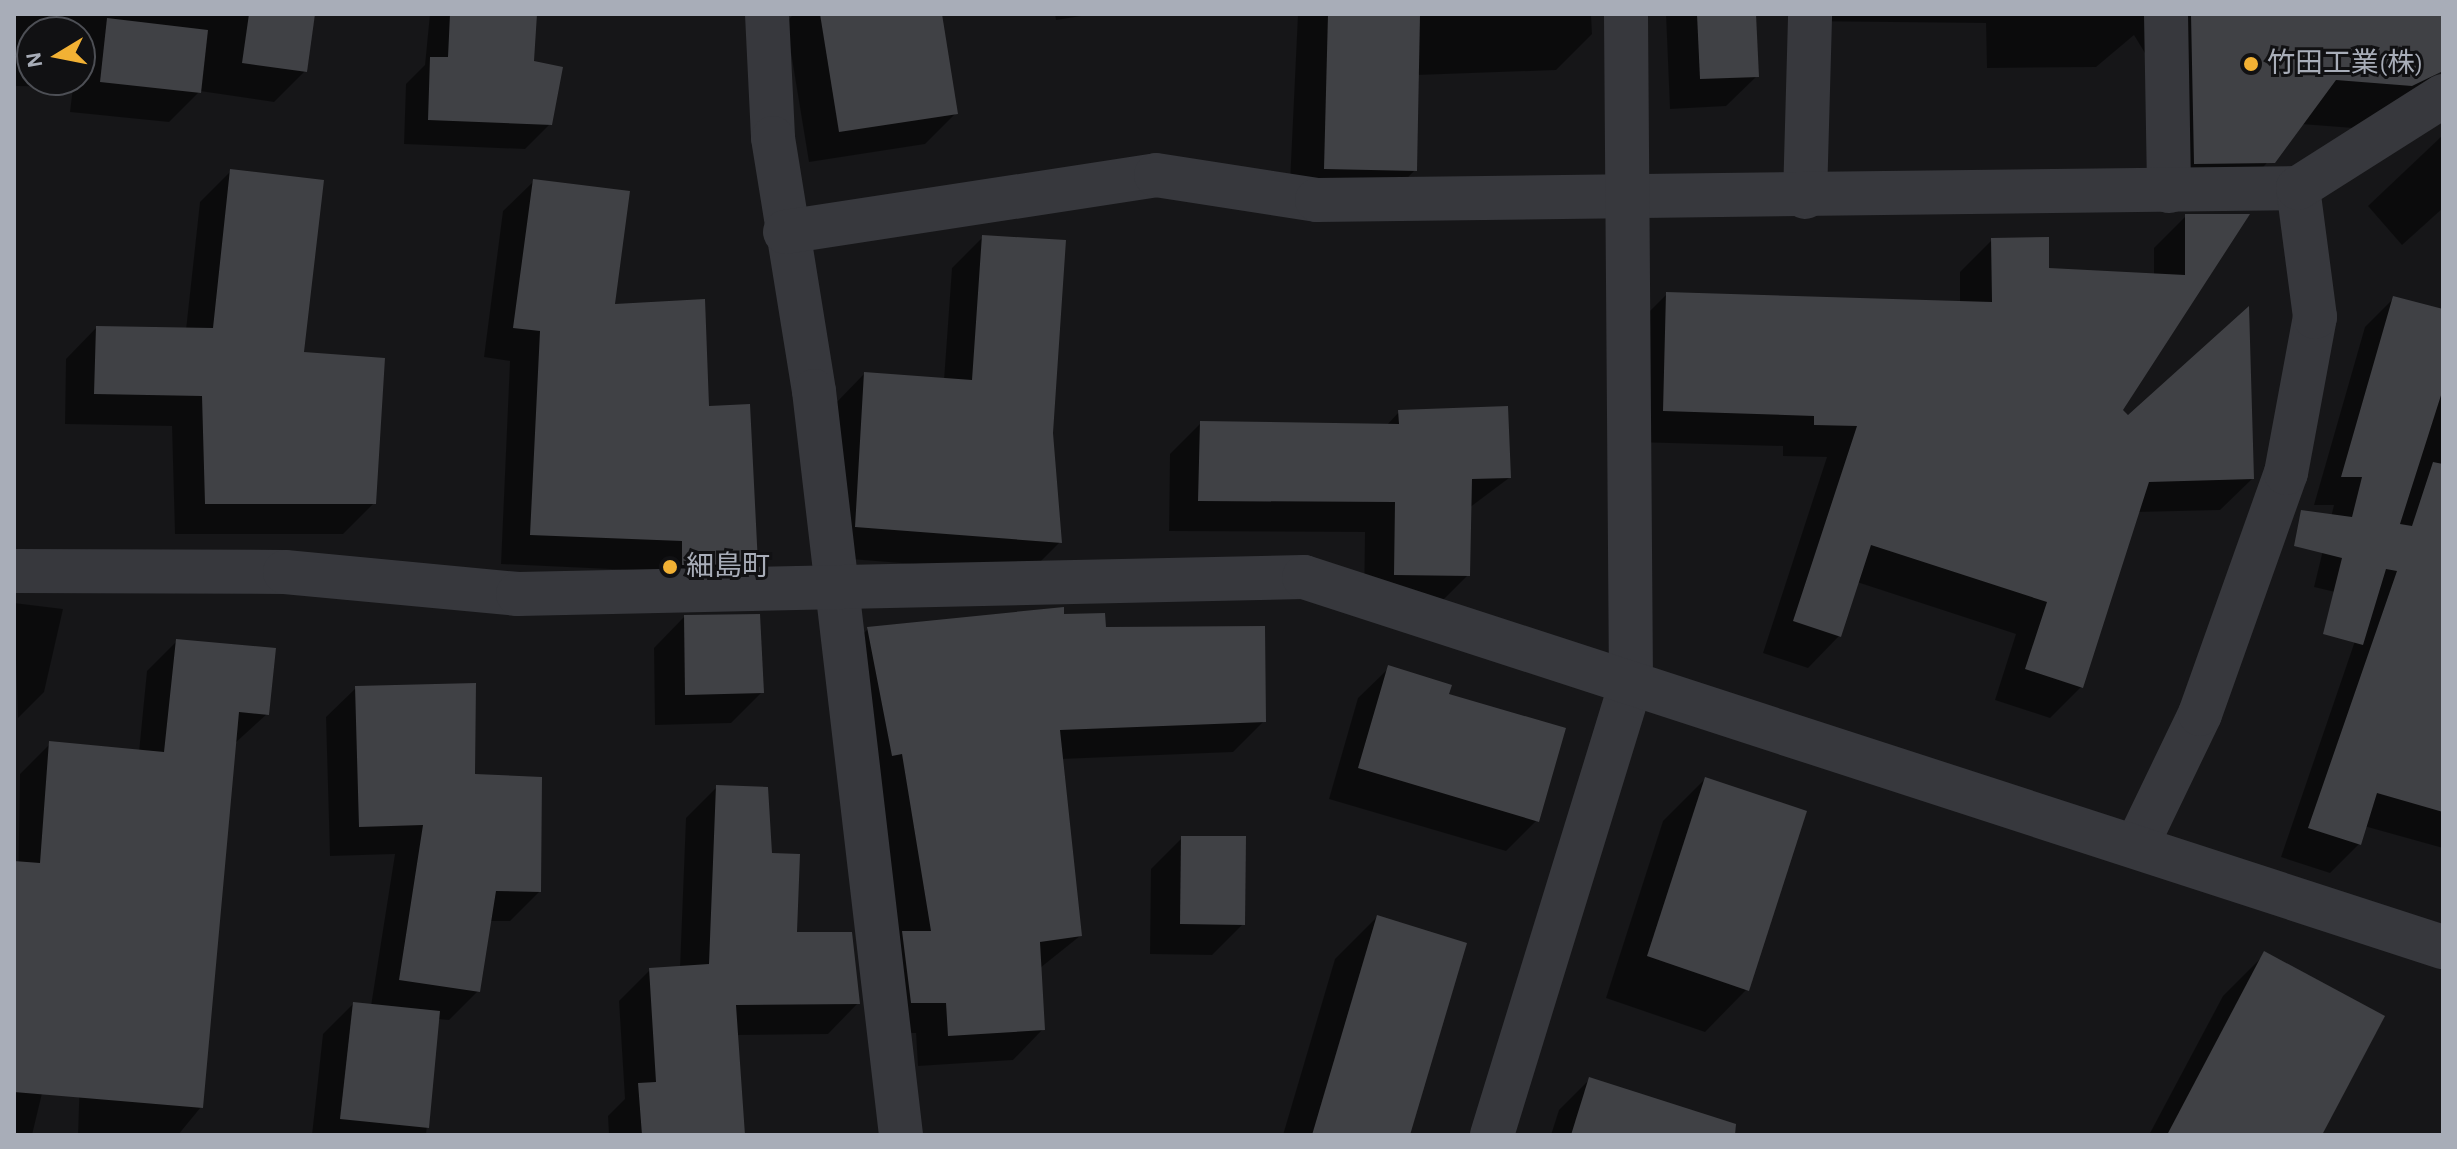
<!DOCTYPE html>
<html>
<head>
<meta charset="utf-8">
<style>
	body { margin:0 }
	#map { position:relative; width:2457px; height:1149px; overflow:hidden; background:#161618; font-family:"Alegreya Sans","Noto Sans JP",sans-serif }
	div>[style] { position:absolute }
	.shadow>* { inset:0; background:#0007 }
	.building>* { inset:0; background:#404145 }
	.minor>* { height:44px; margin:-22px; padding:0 22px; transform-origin:22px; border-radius:22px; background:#37383d }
	.tertiary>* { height:44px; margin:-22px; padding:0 22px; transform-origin:22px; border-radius:22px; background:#37383d }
	.dots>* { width:22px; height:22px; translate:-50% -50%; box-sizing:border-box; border:4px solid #111113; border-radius:50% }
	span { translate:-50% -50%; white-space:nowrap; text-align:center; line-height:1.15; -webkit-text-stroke:6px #111113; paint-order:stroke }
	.poi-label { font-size:28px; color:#a8adb8 }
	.left { translate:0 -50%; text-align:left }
	.frame { position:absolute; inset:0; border:16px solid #a8adb8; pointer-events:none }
	.north { position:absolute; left:16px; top:16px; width:80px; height:80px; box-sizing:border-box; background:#111113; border:2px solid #4d4f55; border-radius:50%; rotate:260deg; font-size:22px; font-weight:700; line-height:32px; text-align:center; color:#a8adb8 }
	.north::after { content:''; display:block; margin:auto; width:28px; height:36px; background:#f2b134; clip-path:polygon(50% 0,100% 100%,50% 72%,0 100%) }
</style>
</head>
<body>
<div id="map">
	<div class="shadow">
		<i style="clip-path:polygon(evenodd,14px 14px,313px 14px,305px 71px,274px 102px,200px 91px,169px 122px,70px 112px,73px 87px,14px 86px,14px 14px,32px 32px,80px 32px,80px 80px,32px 80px,32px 32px)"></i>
		<i style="clip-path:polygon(430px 14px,535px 14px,532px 63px,550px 124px,525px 149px,404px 144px,406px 84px,425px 65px)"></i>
		<i style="clip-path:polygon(794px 14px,940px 14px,956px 113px,925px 144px,809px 162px,786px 22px)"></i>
		<i style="clip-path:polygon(1055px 14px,1094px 14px,1056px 20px)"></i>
		<i style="clip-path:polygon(1298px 14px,1591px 14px,1592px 34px,1556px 70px,1417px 75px,1415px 170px,1380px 206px,1289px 204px)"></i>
		<i style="clip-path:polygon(1666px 14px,1754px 14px,1757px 76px,1726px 106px,1670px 109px)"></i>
		<i style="clip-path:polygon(1795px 14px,2443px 14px,2443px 68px,2366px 129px,2301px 124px,2229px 206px,2151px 207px,2148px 58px,2134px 35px,2096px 67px,1987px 68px,1986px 23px,1795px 21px)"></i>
		<i style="clip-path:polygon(2443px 135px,2443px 208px,2402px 245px,2368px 206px)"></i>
		<i style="clip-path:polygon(231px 171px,302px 353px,374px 503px,343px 534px,175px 534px,172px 426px,65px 424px,66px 359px,96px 328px,186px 330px,200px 202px)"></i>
		<i style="clip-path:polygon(534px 181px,613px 306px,707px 408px,756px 563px,725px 593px,653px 571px,501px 564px,510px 361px,484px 357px,503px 211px)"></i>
		<i style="clip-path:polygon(2186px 216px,2246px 216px,2120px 411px,2252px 479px,2220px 510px,2137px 512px,2082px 686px,2050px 718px,1995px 700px,2016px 634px,1857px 582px,1839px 636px,1808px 668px,1763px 653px,1827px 457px,1783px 456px,1783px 446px,1632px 442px,1635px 326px,1667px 294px,1960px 303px,1960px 272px,1992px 240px,2047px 270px,2154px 275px,2154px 248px)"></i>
		<i style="clip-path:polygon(983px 237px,1051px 433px,1060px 542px,1029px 573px,825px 557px,834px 405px,864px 374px,944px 380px,952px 268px)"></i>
		<i style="clip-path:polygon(2394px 298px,2443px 311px,2443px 848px,2364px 826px,2359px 844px,2330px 873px,2281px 857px,2369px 600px,2314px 587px,2334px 505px,2314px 505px,2365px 327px)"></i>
		<i style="clip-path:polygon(1399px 412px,1509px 478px,1469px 508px,1468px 575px,1437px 606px,1364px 605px,1365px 532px,1169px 531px,1170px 454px,1201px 423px,1386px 426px)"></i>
		<i style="clip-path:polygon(14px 603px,63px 609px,44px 692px,18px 718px)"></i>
		<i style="clip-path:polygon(1062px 616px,1104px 629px,1264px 721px,1233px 752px,1061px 759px,1080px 936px,1040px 968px,1043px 1029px,1013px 1060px,918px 1066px,916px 1033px,881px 1033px,837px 659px,868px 629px)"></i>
		<i style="clip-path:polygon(684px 617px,762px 692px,731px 723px,655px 725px,654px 648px)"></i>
		<i style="clip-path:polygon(177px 641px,267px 714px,234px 744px,201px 1107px,178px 1135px,78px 1135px,84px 957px,75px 956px,32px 1135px,14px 1135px,20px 774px,50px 744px,139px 752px,147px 671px)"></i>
		<i style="clip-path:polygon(1389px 668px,1447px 695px,1537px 820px,1506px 851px,1329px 799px,1358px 698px)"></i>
		<i style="clip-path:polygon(356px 688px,473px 776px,539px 892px,510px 921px,489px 921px,478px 991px,449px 1020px,437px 1019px,426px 1135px,312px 1135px,323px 1034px,353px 1004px,371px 1006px,395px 854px,330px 856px,326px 717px)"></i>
		<i style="clip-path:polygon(1705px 779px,1747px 989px,1705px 1032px,1606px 998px,1663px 821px)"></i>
		<i style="clip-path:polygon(717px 787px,770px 855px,794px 934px,858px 1003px,828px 1034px,736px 1035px,744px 1135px,609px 1135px,608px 1116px,625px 1099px,619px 1001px,650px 970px,680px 968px,686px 818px)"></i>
		<i style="clip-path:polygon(1182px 838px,1243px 924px,1212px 955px,1150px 954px,1151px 869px)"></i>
		<i style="clip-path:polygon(1377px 917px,1408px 1135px,1283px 1135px,1335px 959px)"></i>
		<i style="clip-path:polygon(2265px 954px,2320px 1135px,2149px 1135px,2223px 996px)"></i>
		<i style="clip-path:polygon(1590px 1079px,1661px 1135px,1551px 1135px,1559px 1110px)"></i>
	</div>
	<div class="building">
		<i style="clip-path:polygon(249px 14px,315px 14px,307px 72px,242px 63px)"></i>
		<i style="clip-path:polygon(450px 14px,537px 14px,534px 61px,563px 67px,552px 125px,428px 120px,430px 57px,448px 57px)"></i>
		<i style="clip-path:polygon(820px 14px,942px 14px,958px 114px,839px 132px)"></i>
		<i style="clip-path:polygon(1328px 14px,1420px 15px,1417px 171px,1324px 169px)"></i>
		<i style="clip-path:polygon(1697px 14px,1756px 14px,1759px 77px,1700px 79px)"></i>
		<i style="clip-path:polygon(2191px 14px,2443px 14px,2443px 71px,2412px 86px,2336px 80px,2275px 163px,2194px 164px)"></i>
		<i style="clip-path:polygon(107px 18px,208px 30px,201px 93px,100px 82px)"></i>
		<i style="clip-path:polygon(230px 169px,324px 180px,304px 352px,385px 358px,376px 504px,205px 504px,202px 396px,94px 394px,96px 326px,213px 328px)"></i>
		<i style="clip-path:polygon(533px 179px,630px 191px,615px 304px,705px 299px,709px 406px,750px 404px,758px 564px,682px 565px,682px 541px,530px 535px,540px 331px,513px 328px)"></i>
		<i style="clip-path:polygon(2185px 214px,2250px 214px,2123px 410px,2128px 415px,2249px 306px,2254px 479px,2149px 482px,2083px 688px,2025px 669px,2047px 602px,1871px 545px,1841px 637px,1793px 621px,1857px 426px,1814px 425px,1814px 416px,1663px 411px,1666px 292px,1992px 302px,1991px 238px,2049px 237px,2049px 268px,2185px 275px)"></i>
		<i style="clip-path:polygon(982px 235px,1066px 240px,1053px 433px,1062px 543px,855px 527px,864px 372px,972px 380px)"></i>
		<i style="clip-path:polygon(2393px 296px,2443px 309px,2443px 389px,2400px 524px,2412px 526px,2433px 462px,2443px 464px,2443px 812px,2377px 793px,2361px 845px,2308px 828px,2397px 571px,2386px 569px,2363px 645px,2323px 634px,2342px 558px,2294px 546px,2301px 510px,2352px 517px,2362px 477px,2341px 477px)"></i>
		<i style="clip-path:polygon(1508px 406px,1511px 478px,1472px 479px,1470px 576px,1394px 575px,1395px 502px,1198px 501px,1200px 421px,1399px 424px,1398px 410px)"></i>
		<i style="clip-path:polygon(1064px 607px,1064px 614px,1105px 613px,1106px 627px,1265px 626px,1266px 722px,1060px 730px,1082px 936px,1040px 942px,1045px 1030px,948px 1036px,946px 1003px,911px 1003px,902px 931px,931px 931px,902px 754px,892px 756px,867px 627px)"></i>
		<i style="clip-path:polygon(760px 614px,764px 693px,685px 695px,684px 615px)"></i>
		<i style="clip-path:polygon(176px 639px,276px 648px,269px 715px,239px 712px,203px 1108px,14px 1092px,14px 861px,40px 863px,49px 741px,164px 752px)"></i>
		<i style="clip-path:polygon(1388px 665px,1452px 685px,1449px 694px,1566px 728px,1539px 822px,1358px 768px)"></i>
		<i style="clip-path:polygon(476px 683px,475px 774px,542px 777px,541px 892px,496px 891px,480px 992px,399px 980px,423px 825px,359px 827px,355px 686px)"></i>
		<i style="clip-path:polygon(1705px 777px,1807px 811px,1749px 991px,1647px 956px)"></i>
		<i style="clip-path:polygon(716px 785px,768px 787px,772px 853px,800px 854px,797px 932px,852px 932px,860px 1004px,736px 1005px,745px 1135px,642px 1135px,638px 1083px,656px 1082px,649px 968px,709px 964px)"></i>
		<i style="clip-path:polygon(1181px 836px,1246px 836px,1245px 925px,1180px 924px)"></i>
		<i style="clip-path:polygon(1377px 915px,1467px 943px,1410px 1135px,1312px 1135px)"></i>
		<i style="clip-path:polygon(2264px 951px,2385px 1016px,2322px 1135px,2167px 1135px)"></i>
		<i style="clip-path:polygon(353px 1002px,440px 1011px,429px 1128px,340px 1119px)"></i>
		<i style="clip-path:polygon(1589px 1077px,1736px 1124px,1735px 1135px,1571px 1135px)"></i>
	</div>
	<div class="minor">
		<i style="left:767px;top:14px;width:124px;rotate:87.2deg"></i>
		<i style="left:773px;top:138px;width:256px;rotate:80.8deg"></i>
		<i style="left:814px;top:391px;width:749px;rotate:83.33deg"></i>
		<i style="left:2166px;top:14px;width:177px;rotate:89deg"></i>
		<i style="left:1805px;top:197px;width:183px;rotate:-88.4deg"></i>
		<i style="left:785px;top:232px;width:375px;rotate:-8.7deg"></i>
		<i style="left:1156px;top:175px;width:163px;rotate:8.8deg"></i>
		<i style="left:1317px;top:200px;width:981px;rotate:-0.7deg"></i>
		<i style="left:2137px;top:845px;width:145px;rotate:-64.3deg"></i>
		<i style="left:2200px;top:714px;width:256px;rotate:-70.4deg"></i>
		<i style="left:2286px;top:473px;width:159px;rotate:-79.5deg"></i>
		<i style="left:2315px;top:317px;width:130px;rotate:-97.5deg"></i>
		<i style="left:2298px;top:188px;width:172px;rotate:-32.4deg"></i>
		<i style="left:1492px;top:1135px;width:474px;rotate:-72.9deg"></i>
		<i style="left:1631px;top:682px;width:668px;rotate:-90.43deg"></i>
	</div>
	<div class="tertiary">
		<i style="left:14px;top:571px;width:271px;rotate:0.2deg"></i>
		<i style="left:285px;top:572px;width:234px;rotate:5.4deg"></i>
		<i style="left:518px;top:594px;width:786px;rotate:-1.24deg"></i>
		<i style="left:1304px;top:577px;width:1198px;rotate:18deg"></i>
	</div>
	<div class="dots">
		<i style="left:2251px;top:64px;background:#f2b134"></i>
		<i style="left:670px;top:567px;background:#f2b134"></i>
	</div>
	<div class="poi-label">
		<span class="left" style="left:2267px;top:64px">竹田工業(株)</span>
		<span class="left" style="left:686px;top:567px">細島町</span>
	</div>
	<div class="frame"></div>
	<div class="north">N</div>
</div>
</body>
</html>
